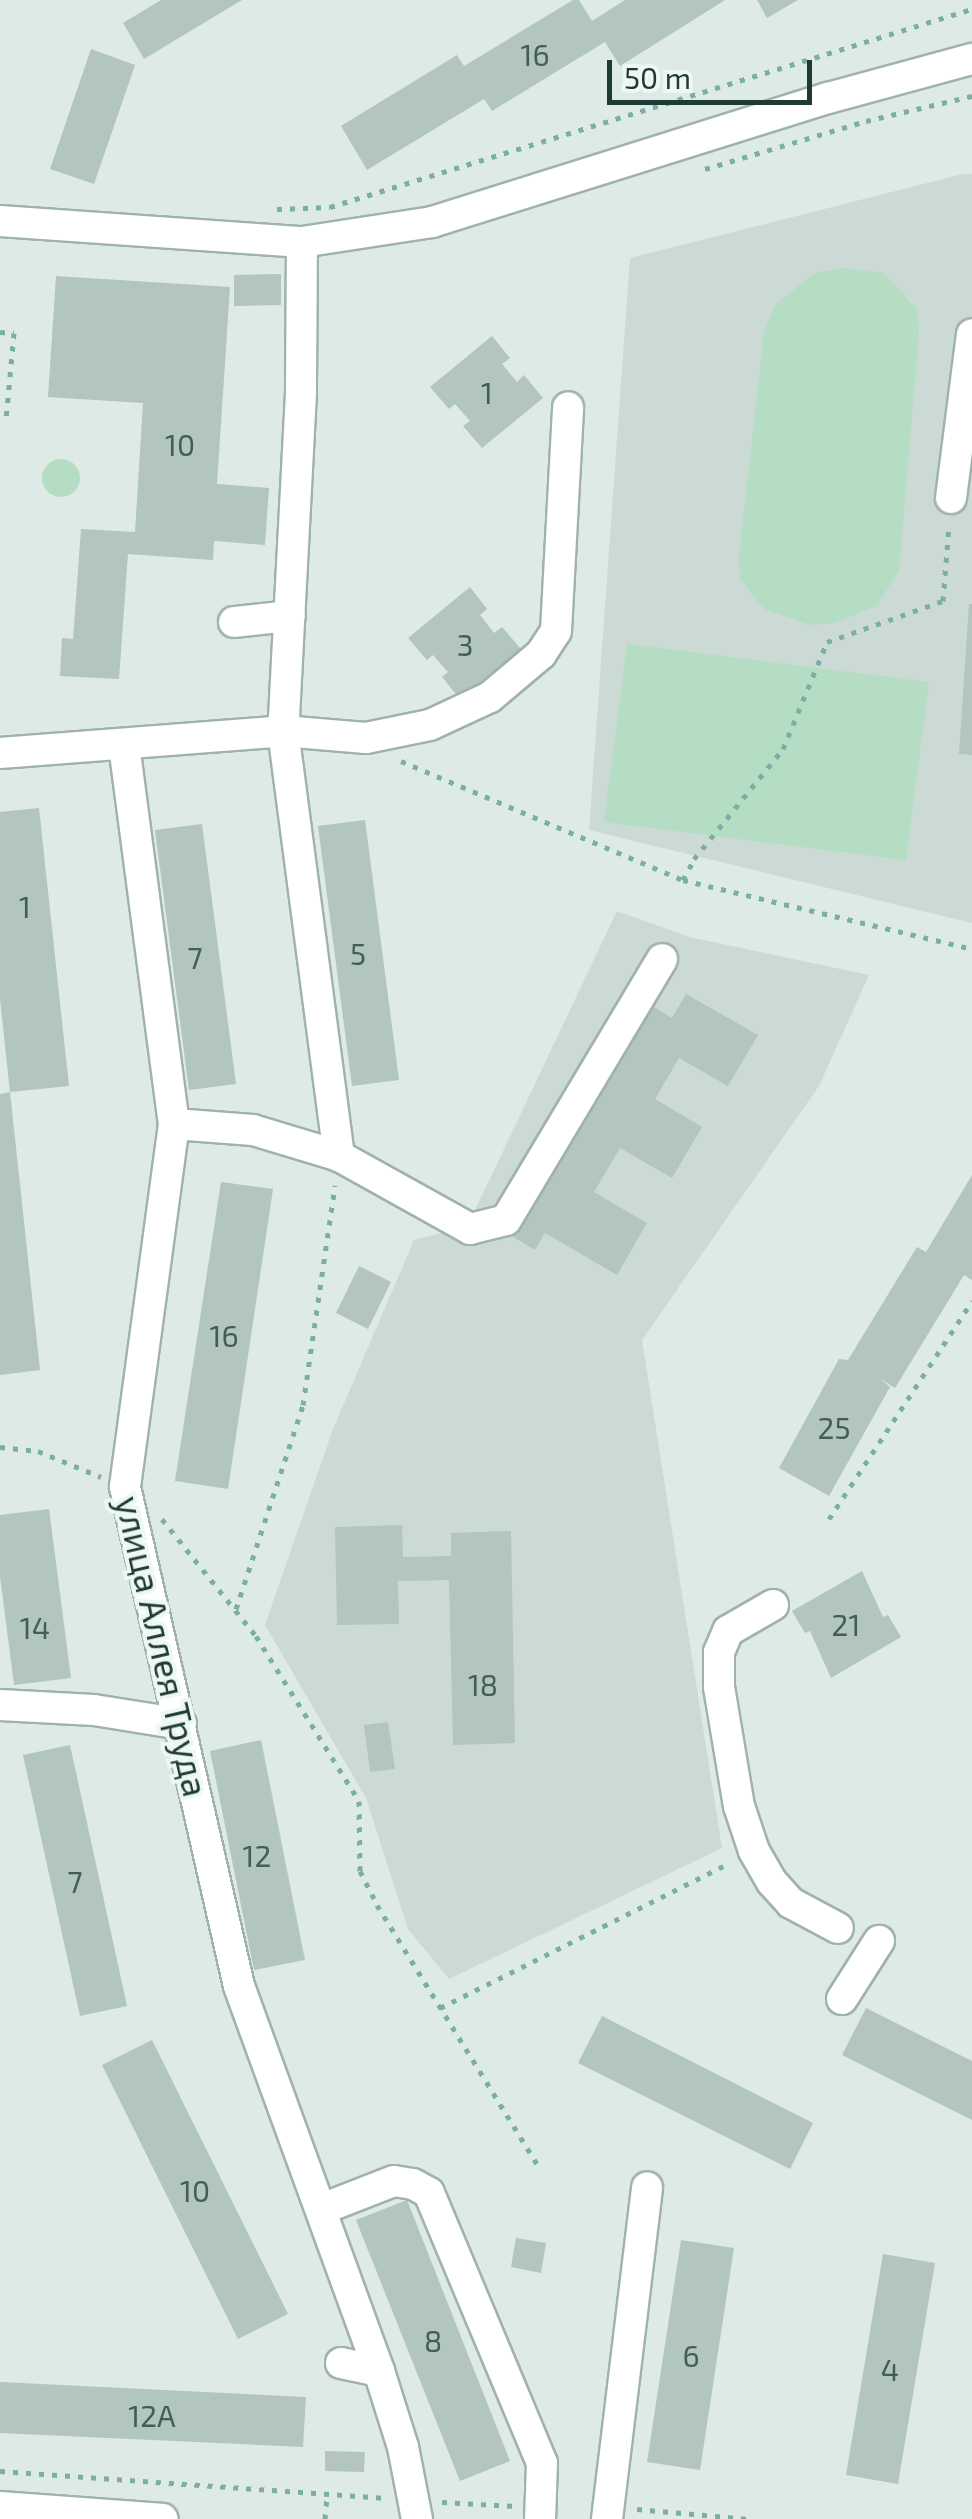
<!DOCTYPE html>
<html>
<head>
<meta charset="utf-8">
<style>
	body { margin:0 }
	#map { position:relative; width:972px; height:2519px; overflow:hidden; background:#ddeae6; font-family:"Exo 2",sans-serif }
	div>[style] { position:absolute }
	.built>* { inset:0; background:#cbdad5 }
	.green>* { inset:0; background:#b4ddc3 }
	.round { border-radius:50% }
	.building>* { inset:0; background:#b2c5bf }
	.path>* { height:5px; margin-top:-2.5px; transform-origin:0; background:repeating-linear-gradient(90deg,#7cafa4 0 5px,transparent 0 13px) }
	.roads { filter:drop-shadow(2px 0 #a0b2ad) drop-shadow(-2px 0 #a0b2ad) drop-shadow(0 2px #a0b2ad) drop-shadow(0 -2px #a0b2ad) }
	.minor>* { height:30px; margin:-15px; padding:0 15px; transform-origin:15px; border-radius:15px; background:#fff }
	span { translate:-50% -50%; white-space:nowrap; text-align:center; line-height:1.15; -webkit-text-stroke:8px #edf7f3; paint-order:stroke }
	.number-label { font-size:30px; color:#435d58 }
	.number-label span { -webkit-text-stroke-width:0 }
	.street-label { font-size:35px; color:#1e3a35 }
	.scale { position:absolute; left:607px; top:60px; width:205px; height:45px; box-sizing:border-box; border:5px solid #1e3a35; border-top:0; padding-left:12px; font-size:30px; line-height:35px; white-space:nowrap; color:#1e3a35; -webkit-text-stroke:8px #edf7f3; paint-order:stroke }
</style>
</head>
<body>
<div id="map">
	<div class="built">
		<i style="clip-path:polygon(963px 174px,972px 174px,972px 923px,589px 830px,630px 258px)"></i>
		<i style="clip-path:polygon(617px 911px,689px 937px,869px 975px,819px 1086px,642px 1340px,722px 1848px,449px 1979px,408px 1929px,366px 1798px,265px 1625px,333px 1429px,414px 1240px,467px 1227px)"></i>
	</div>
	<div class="green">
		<i style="clip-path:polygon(843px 268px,883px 273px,916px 308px,919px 330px,899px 571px,876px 606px,834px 623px,810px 625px,764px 609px,740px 579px,739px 556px,764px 333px,775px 305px,815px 273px)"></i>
		<i class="round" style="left:42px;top:459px;width:38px;height:38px"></i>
		<i style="clip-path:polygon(627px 644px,929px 682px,906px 860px,604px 822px)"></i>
	</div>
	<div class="building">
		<i style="clip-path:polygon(161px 0,242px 0,144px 59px,123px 23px)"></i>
		<i style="clip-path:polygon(573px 0,579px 0,592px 21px,625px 0,725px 0,620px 66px,605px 42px,492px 111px,484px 99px,367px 170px,341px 126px,457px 55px,464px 66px)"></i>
		<i style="clip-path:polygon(757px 0,798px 0,767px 18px)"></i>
		<i style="clip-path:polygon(91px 49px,135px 65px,94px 184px,50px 169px)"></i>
		<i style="clip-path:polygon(281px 274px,281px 305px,234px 306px,234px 275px)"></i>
		<i style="clip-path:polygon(56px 276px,230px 287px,217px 484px,269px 488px,265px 545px,214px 541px,213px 560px,128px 554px,119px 679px,60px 676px,62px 638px,73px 639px,81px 529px,135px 532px,143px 403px,48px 397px)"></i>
		<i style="clip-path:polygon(492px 336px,510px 358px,502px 364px,517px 382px,524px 375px,543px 398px,482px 448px,463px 426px,470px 421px,455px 404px,449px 409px,430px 387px)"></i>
		<i style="clip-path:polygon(470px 587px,487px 609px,480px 615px,494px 633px,502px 627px,521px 649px,460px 699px,442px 677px,448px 672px,433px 655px,427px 660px,408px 638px)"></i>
		<i style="clip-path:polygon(969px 604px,972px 604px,972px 755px,959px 754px)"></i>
		<i style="clip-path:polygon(39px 808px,69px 1086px,10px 1092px,0 999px,0 812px)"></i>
		<i style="clip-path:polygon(365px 820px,399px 1080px,352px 1086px,318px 826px)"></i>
		<i style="clip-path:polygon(202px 824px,236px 1084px,189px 1090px,155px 830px)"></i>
		<i style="clip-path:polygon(686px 994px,758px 1035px,728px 1086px,679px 1058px,655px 1099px,702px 1127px,672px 1178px,620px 1148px,594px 1192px,647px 1223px,617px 1275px,545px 1233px,535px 1250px,510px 1235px,646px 1002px,672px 1018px)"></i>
		<i style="clip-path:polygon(10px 1092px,40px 1370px,0 1375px,0 1094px)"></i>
		<i style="clip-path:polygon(972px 1175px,972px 1280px,964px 1275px,895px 1388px,879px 1378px,890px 1387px,829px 1496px,779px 1468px,839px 1359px,848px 1360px,917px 1247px,926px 1252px)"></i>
		<i style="clip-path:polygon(221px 1182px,273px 1189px,228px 1489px,175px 1481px)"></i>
		<i style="clip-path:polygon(359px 1266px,391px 1282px,368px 1329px,336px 1313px)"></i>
		<i style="clip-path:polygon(49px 1509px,71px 1678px,14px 1685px,0 1576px,0 1515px)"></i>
		<i style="clip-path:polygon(402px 1525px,403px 1557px,451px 1556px,451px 1533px,511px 1531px,515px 1743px,453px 1745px,449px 1580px,398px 1581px,399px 1624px,337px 1625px,335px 1527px)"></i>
		<i style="clip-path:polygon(862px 1571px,883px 1617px,888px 1615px,901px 1637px,831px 1678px,810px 1631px,805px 1633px,792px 1611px)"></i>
		<i style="clip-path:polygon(388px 1722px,395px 1769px,370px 1772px,364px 1725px)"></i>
		<i style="clip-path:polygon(261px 1740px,305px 1960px,254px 1970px,210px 1751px)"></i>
		<i style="clip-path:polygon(70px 1745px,127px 2006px,80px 2016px,23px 1755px)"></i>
		<i style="clip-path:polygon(866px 2008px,972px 2061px,972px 2120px,842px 2055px)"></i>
		<i style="clip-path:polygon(602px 2016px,813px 2123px,790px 2169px,578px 2063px)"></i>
		<i style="clip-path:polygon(152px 2040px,288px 2314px,238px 2339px,102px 2065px)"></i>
		<i style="clip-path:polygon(407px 2200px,510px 2461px,460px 2481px,356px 2220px)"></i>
		<i style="clip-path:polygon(516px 2238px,546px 2243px,541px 2273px,511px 2267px)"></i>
		<i style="clip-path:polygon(681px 2240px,734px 2248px,700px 2470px,647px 2462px)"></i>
		<i style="clip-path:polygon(883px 2254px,935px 2263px,898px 2484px,846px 2475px)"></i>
		<i style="clip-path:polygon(0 2382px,306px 2397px,303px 2447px,0 2433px)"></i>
		<i style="clip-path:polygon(325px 2451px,365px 2452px,364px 2472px,325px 2471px)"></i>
	</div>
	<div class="path">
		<i style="left:705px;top:169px;width:168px;rotate:-16.6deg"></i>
		<i style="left:866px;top:121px;width:109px;rotate:-13.3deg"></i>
		<i style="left:277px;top:209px;width:53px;rotate:-2.2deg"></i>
		<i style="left:330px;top:207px;width:672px;rotate:-17.14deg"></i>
		<i style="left:0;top:332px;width:14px;rotate:4deg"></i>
		<i style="left:14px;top:333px;width:86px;rotate:95.3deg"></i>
		<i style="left:401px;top:761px;width:306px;rotate:22.9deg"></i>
		<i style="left:683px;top:880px;width:297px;rotate:13.4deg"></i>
		<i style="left:683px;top:880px;width:24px;rotate:-62deg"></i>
		<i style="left:694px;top:859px;width:141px;rotate:-51deg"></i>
		<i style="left:783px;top:749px;width:116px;rotate:-67.6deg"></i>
		<i style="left:827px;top:642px;width:123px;rotate:-19.5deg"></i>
		<i style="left:943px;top:601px;width:76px;rotate:-85.5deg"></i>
		<i style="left:0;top:1447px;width:38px;rotate:6deg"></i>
		<i style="left:38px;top:1451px;width:68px;rotate:22.4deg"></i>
		<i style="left:162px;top:1519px;width:150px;rotate:51.2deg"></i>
		<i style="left:256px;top:1636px;width:195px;rotate:58deg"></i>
		<i style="left:359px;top:1801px;width:70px;rotate:89.2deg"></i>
		<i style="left:360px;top:1871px;width:38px;rotate:63deg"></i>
		<i style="left:377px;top:1905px;width:304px;rotate:58.3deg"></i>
		<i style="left:829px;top:1519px;width:261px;rotate:-56.7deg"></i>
		<i style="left:236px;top:1609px;width:215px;rotate:-71.8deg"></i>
		<i style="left:303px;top:1405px;width:222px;rotate:-81.7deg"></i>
		<i style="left:440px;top:2008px;width:322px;rotate:-26.6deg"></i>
		<i style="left:0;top:2471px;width:387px;rotate:4deg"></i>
		<i style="left:442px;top:2502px;width:74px;rotate:3.1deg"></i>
		<i style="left:637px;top:2509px;width:112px;rotate:5.1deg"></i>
		<i style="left:325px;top:2519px;width:24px;rotate:-85deg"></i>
	</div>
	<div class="roads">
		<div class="minor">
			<i style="left:0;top:221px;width:303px;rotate:4deg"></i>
			<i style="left:302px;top:242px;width:132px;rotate:-8.7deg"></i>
			<i style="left:432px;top:222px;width:415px;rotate:-17.4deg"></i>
			<i style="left:828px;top:98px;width:149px;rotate:-15.2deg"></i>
			<i style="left:302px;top:242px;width:151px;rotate:90.4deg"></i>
			<i style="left:301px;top:393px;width:338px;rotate:93deg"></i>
			<i style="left:283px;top:731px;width:429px;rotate:82.5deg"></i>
			<i style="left:951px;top:498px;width:165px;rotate:-82.7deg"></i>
			<i style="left:234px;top:622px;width:56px;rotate:-6.1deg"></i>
			<i style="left:124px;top:745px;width:382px;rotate:82.5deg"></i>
			<i style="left:174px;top:1124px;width:366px;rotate:97.7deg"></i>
			<i style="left:125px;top:1487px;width:512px;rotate:77.13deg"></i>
			<i style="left:239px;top:1986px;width:410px;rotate:70deg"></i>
			<i style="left:379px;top:2371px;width:80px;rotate:72.5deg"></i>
			<i style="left:403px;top:2447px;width:73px;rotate:79deg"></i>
			<i style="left:0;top:753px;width:284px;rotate:-4.4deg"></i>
			<i style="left:283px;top:731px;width:83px;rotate:4.8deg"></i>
			<i style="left:366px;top:738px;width:65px;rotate:-11.5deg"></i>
			<i style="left:430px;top:725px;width:66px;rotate:-25deg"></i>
			<i style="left:490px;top:697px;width:67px;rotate:-40.1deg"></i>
			<i style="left:541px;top:654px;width:27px;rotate:-57deg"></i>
			<i style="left:556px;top:631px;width:224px;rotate:-86.9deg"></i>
			<i style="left:174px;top:1124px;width:79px;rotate:4.3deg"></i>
			<i style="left:253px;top:1130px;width:90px;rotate:16.8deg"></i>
			<i style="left:339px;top:1156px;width:150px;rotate:29.1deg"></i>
			<i style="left:470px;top:1229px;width:37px;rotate:-14deg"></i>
			<i style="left:506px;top:1220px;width:304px;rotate:-59.1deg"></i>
			<i style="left:773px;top:1605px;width:52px;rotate:150deg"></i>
			<i style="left:728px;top:1631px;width:23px;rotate:113deg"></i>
			<i style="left:719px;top:1652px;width:35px;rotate:90deg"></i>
			<i style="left:719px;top:1687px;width:121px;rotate:80.5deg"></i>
			<i style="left:739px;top:1806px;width:47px;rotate:71.6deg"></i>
			<i style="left:754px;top:1851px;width:36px;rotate:60deg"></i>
			<i style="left:772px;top:1882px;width:28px;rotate:48deg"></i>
			<i style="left:791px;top:1903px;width:53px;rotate:28deg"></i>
			<i style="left:0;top:1705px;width:94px;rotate:3deg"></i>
			<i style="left:94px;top:1710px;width:88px;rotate:9.1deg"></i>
			<i style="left:842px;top:1999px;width:69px;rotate:-57.5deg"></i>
			<i style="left:322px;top:2209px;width:77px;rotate:-21.3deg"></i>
			<i style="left:394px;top:2181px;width:19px;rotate:9deg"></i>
			<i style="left:413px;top:2184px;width:18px;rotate:29deg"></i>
			<i style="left:429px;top:2193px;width:293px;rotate:67.3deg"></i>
			<i style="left:542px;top:2463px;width:56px;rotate:92deg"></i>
			<i style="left:341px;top:2363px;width:39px;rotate:12deg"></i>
			<i style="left:0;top:2507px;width:163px;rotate:4.2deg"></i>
			<i style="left:607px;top:2519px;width:334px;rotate:-83.1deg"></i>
		</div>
	</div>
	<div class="number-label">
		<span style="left:535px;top:54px">16</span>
		<span style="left:487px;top:392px">1</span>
		<span style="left:180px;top:444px">10</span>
		<span style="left:465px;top:644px">3</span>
		<span style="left:25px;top:906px">1</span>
		<span style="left:358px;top:953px">5</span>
		<span style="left:195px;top:957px">7</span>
		<span style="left:224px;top:1335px">16</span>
		<span style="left:834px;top:1427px">25</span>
		<span style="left:846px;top:1624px">21</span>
		<span style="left:35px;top:1627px">14</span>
		<span style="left:483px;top:1684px">18</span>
		<span style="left:257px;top:1855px">12</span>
		<span style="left:75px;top:1881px">7</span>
		<span style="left:195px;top:2190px">10</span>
		<span style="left:433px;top:2340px">8</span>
		<span style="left:691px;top:2355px">6</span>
		<span style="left:890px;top:2369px">4</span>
		<span style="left:152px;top:2415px">12А</span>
	</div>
	<div class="street-label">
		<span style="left:163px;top:1646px;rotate:77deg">улица Аллея Труда</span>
	</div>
	<div class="scale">50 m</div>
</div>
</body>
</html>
